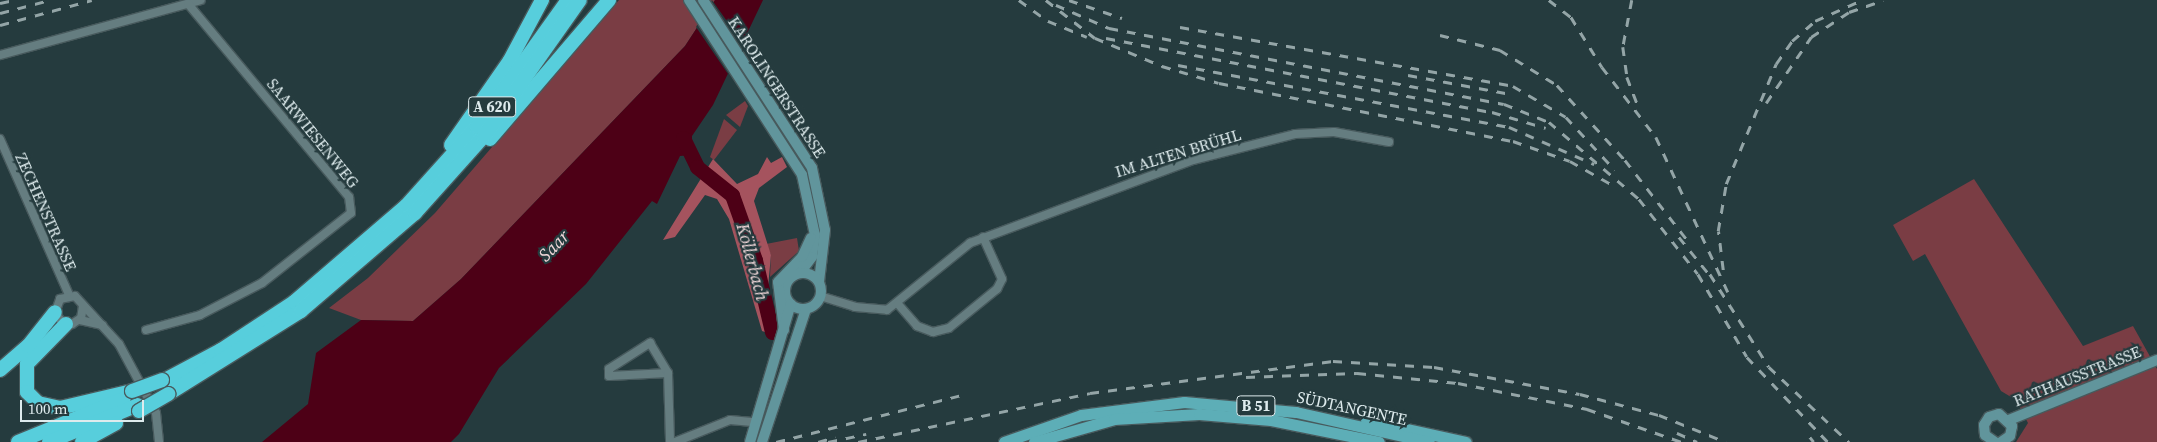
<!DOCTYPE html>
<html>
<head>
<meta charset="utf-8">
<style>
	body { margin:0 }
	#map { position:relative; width:2157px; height:442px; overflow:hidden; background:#253b3e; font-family:"Source Serif 4",serif }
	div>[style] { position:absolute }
	.green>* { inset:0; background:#7a3d44 }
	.forest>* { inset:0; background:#a5535e }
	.water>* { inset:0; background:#4d0016 }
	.pier>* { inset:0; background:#253b3e }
	.river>* { height:15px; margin:-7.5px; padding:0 7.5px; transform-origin:7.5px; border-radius:7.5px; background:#4d0016 }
	.roads { filter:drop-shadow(1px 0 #485a5d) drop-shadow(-1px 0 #485a5d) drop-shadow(0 1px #485a5d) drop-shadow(0 -1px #485a5d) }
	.minor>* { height:8px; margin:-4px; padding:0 4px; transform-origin:4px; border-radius:4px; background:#657d80 }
	.secondary>* { height:10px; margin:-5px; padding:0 5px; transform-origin:5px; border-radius:5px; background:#61959c }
	.secondary>.ring { margin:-5px; padding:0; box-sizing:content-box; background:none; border:10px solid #61959c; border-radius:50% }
	.primary>* { height:11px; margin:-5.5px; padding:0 5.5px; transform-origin:5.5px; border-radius:5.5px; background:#5daeb7 }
	.motorway>* { height:14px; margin:-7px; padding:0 7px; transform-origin:7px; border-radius:7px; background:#57cedc }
	.rail>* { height:2.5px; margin-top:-1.25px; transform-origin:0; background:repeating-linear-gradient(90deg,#94a5a7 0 9px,transparent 0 18px) }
	.bridges { filter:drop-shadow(1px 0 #485a5d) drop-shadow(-1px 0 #485a5d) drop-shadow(0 1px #485a5d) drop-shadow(0 -1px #485a5d) }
	.motorway-bridge>* { height:14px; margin:-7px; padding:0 7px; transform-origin:7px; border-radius:7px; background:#57cedc }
	span { translate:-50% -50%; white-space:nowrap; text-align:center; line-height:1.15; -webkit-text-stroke:4.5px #253b3e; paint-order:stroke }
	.shield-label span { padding:1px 4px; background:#253b3e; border:1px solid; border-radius:4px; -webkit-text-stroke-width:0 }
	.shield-label { font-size:15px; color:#deebed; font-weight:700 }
	.street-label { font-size:16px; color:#deebed }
	.water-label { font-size:18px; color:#f1d8da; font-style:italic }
	.scale { position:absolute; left:20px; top:400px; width:124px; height:22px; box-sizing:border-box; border:2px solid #deebed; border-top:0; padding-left:6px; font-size:15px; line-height:18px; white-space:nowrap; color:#deebed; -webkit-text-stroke:4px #253b3e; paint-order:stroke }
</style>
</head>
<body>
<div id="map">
	<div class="green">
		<i style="clip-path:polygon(619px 0,715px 0,685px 46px,461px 279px,413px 321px,361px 320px,329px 308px,368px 278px,435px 213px)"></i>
		<i style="clip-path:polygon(745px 101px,748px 106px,740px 127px,726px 115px)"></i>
		<i style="clip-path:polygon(724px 119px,737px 130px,714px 160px,710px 157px)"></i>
		<i style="clip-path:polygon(1974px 179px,2083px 346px,2133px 326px,2157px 369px,2157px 442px,2016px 442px,2028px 423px,2016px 400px,2001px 391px,1925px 254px,1913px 261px,1893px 225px)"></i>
		<i style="clip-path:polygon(797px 238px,799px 251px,770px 277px,771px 255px,766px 244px)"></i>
	</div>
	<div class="forest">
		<i style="clip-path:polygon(767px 157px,771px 163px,782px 157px,787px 167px,759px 188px,754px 201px,771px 255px,767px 298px,775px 324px,771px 334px,762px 331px,729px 219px,717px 199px,705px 195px,675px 237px,663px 240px,713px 159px,737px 184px,758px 174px)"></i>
	</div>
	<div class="water">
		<i style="clip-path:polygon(715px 0,763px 0,713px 105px,692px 136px,692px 155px,680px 156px,657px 204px,652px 201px,586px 284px,499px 368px,459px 434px,451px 442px,262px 442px,308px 404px,316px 353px,361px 320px,413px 321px,461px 279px,685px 46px)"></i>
	</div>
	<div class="pier">
		<i style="clip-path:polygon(712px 0,743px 44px,728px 74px,696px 27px)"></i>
	</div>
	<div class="river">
		<i style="left:683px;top:138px;width:32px;rotate:64deg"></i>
		<i style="left:697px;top:167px;width:45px;rotate:38.7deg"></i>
		<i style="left:732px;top:195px;width:69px;rotate:70.5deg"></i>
		<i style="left:755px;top:260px;width:74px;rotate:76.7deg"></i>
	</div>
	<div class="roads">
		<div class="minor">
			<i style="left:0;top:55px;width:208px;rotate:-15.3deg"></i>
			<i style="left:0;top:139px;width:171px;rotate:66.1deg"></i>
			<i style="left:820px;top:296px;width:37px;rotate:17deg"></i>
			<i style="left:855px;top:307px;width:32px;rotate:5deg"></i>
			<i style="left:887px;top:310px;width:107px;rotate:-38.9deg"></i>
			<i style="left:970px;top:243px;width:238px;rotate:-20.4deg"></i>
			<i style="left:1193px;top:160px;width:105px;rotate:-14.3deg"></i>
			<i style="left:1295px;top:134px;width:39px;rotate:-3deg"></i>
			<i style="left:1334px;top:132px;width:56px;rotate:10.3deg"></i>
			<i style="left:898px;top:304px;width:29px;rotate:49deg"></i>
			<i style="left:917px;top:326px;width:17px;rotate:21deg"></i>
			<i style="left:933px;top:332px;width:16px;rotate:-14deg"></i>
			<i style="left:949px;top:328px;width:62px;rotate:-39.1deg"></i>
			<i style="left:997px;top:289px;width:11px;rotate:-63deg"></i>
			<i style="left:1002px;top:279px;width:46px;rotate:-114.3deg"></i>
			<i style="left:83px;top:306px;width:12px;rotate:99deg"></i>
			<i style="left:81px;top:318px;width:11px;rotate:146deg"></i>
			<i style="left:72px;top:324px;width:10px;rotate:-169deg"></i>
			<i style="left:62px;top:322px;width:11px;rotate:-128deg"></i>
			<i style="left:55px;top:313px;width:15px;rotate:-70deg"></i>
			<i style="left:60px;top:299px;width:15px;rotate:-11deg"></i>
			<i style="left:75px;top:296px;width:65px;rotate:47.5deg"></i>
			<i style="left:119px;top:344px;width:78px;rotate:61.8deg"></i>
			<i style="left:156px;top:413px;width:29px;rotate:84deg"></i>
			<i style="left:80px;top:320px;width:23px;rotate:13deg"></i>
			<i style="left:146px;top:330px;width:56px;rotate:-15.5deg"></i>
			<i style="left:200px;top:315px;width:70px;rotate:-27.3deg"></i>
			<i style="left:262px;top:283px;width:113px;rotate:-38.2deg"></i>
			<i style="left:351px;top:213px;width:16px;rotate:-97deg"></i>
			<i style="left:349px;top:197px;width:251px;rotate:-129.8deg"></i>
			<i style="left:668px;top:373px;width:59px;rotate:177.1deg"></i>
			<i style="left:609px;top:376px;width:7px;rotate:-90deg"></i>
			<i style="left:609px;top:369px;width:49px;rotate:-32.4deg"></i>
			<i style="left:650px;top:343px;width:35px;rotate:59deg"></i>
			<i style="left:668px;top:373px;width:69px;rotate:88.3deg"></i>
			<i style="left:675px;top:442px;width:59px;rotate:-21.8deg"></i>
			<i style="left:730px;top:420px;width:25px;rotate:5deg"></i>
		</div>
		<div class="secondary">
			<i style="left:689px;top:0;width:208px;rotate:57.1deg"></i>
			<i style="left:802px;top:175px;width:61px;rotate:77.8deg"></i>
			<i style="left:815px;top:235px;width:22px;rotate:98deg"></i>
			<i style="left:812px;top:257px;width:20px;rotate:127deg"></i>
			<i style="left:703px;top:0;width:200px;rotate:57deg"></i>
			<i style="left:812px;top:168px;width:63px;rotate:78.2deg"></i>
			<i style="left:825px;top:230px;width:52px;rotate:96.6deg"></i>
			<i class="ring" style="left:785px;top:273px;width:26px;height:26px"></i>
			<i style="left:784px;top:330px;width:48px;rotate:-97.1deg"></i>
			<i style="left:778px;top:282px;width:35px;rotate:-46deg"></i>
			<i style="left:802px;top:257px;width:21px;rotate:-65deg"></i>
			<i style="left:2009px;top:420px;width:160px;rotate:-22.1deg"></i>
			<i style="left:750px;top:442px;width:144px;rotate:-73.5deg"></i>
			<i style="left:762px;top:442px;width:140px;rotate:-71.7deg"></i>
			<i style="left:1995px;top:442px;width:12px;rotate:-145deg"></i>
			<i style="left:1985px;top:435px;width:10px;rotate:-96deg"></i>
			<i style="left:1984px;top:425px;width:9px;rotate:-58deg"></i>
			<i style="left:1989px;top:417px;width:10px;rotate:-17deg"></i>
			<i style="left:1999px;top:414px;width:18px;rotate:43deg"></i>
			<i style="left:2012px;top:426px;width:10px;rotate:101deg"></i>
			<i style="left:2010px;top:436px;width:11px;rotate:146deg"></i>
		</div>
		<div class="primary">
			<i style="left:1366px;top:420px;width:102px;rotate:12.4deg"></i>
			<i style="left:1004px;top:442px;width:82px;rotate:-19.3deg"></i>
			<i style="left:1081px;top:415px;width:104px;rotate:-7.2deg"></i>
			<i style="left:1184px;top:402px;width:112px;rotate:5.1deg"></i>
			<i style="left:1296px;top:412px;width:136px;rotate:12.7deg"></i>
			<i style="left:1034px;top:442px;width:83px;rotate:-16deg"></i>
			<i style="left:1114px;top:419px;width:85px;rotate:-3.4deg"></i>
			<i style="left:1199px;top:414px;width:72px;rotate:4.8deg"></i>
			<i style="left:1271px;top:420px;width:110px;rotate:11.5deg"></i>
		</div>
		<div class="motorway">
			<i style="left:490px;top:139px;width:183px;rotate:-49.4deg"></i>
			<i style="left:451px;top:145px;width:103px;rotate:-55.2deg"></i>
			<i style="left:510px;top:60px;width:68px;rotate:-61.9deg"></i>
			<i style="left:66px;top:324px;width:56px;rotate:134.3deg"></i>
			<i style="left:27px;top:364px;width:28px;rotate:90deg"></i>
			<i style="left:27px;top:392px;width:16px;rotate:45deg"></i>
			<i style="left:38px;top:403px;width:23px;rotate:13deg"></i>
			<i style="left:60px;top:408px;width:74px;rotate:-13.3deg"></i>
			<i style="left:0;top:370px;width:37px;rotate:-41deg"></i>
			<i style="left:28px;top:346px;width:43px;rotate:-51.5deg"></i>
			<i style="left:163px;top:381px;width:66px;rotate:-28.1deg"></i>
			<i style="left:221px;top:350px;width:87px;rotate:-33.3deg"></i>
			<i style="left:294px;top:302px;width:148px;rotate:-40.6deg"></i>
			<i style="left:406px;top:206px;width:106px;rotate:-48.1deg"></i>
			<i style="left:477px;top:127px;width:156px;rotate:-54.4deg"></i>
			<i style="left:168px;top:394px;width:157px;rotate:-32deg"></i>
			<i style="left:301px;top:311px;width:150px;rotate:-40.7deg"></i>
			<i style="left:415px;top:213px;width:103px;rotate:-48.1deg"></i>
			<i style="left:484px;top:136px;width:166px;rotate:-54.8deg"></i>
			<i style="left:18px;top:442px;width:114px;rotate:-22.1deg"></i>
			<i style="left:49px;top:442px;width:96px;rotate:-22.6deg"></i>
			<i style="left:82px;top:442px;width:39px;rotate:-29deg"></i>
		</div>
	</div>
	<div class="rail">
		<i style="left:1019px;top:0;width:36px;rotate:36deg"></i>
		<i style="left:1048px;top:21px;width:42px;rotate:22.3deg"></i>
		<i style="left:1046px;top:0;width:62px;rotate:37.8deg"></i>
		<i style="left:1095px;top:38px;width:73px;rotate:22.7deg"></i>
		<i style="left:1162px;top:66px;width:59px;rotate:16.6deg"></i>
		<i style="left:1219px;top:83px;width:300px;rotate:11.2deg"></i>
		<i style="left:1513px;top:141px;width:60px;rotate:19.3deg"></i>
		<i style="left:1570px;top:161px;width:47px;rotate:29.3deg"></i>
		<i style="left:1069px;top:0;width:56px;rotate:18.8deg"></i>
		<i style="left:1549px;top:0;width:28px;rotate:38deg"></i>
		<i style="left:1571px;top:17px;width:59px;rotate:58.2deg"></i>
		<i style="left:1602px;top:67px;width:88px;rotate:52.4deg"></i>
		<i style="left:1656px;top:137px;width:171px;rotate:65.1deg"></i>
		<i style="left:1632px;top:0;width:48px;rotate:100.8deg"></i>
		<i style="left:1623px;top:47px;width:30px;rotate:82deg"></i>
		<i style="left:1627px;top:77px;width:31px;rotate:69deg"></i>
		<i style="left:0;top:3px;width:14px;rotate:-12deg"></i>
		<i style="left:1056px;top:5px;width:58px;rotate:23.5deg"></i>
		<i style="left:1109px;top:28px;width:402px;rotate:10.9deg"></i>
		<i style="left:1504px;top:104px;width:48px;rotate:21.8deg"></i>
		<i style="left:1549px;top:122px;width:118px;rotate:40.5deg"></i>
		<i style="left:1639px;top:199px;width:95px;rotate:51.8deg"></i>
		<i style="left:1698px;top:274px;width:96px;rotate:59.4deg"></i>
		<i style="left:1747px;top:357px;width:117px;rotate:46.4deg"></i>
		<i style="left:0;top:13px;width:52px;rotate:-14.6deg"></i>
		<i style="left:0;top:25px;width:95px;rotate:-15.2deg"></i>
		<i style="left:1180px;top:27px;width:338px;rotate:10deg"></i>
		<i style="left:1513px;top:86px;width:61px;rotate:30.3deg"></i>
		<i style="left:1566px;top:117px;width:72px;rotate:47.2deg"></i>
		<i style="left:1440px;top:35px;width:62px;rotate:14deg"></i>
		<i style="left:1500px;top:50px;width:67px;rotate:31.6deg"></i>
		<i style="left:1557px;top:85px;width:101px;rotate:47.8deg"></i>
		<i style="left:1625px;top:160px;width:103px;rotate:52.1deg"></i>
		<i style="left:1106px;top:38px;width:393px;rotate:10.9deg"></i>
		<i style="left:1492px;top:112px;width:56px;rotate:16.5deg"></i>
		<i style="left:1178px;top:65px;width:337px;rotate:10.6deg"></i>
		<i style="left:1509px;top:127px;width:93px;rotate:23.5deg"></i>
		<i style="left:1408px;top:75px;width:99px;rotate:10.5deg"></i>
		<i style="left:1766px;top:103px;width:80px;rotate:-55.7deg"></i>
		<i style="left:1811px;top:37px;width:45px;rotate:-33.3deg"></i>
		<i style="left:1849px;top:12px;width:36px;rotate:-19deg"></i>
		<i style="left:1679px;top:237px;width:54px;rotate:51deg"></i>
		<i style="left:1723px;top:270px;width:39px;rotate:-97deg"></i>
		<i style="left:1718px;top:231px;width:48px;rotate:-80.3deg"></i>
		<i style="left:1726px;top:184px;width:130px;rotate:-67.4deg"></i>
		<i style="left:1776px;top:64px;width:28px;rotate:-55deg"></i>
		<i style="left:1792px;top:41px;width:30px;rotate:-41deg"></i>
		<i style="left:1815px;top:21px;width:51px;rotate:-24.1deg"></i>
		<i style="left:1710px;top:274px;width:110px;rotate:57.6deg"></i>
		<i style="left:1769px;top:367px;width:110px;rotate:43.2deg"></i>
		<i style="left:1246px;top:377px;width:111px;rotate:-2.1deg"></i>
		<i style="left:1357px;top:373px;width:101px;rotate:5.7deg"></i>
		<i style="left:1458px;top:383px;width:132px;rotate:11.4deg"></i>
		<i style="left:1587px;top:409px;width:101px;rotate:19.2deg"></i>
		<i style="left:1677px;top:433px;width:22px;rotate:24deg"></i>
		<i style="left:1810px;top:437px;width:6px;rotate:51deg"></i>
		<i style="left:776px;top:442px;width:196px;rotate:-14.2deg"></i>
		<i style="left:818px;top:442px;width:18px;rotate:-16deg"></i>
		<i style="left:828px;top:442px;width:39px;rotate:-12deg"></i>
		<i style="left:858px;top:442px;width:237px;rotate:-11.9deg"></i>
		<i style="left:1090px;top:393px;width:245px;rotate:-7.5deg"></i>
		<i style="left:1333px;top:361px;width:101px;rotate:3.4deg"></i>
		<i style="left:1434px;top:367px;width:148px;rotate:10.5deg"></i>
		<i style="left:1580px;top:394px;width:82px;rotate:14.9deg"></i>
		<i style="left:1659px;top:415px;width:72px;rotate:21.9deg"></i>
	</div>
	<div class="bridges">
		<div class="motorway-bridge">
			<i style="left:132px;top:391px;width:32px;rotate:-20deg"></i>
			<i style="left:139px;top:411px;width:34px;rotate:-30deg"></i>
		</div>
	</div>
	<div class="shield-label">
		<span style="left:492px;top:107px">A 620</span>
		<span style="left:1256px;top:406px">B 51</span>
	</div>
	<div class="street-label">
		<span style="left:777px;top:87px;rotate:57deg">KAROLINGERSTRASSE</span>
		<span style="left:313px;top:133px;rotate:51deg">SAARWIESENWEG</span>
		<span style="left:1178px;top:153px;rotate:-17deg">IM ALTEN BRÜHL</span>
		<span style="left:46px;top:212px;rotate:66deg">ZECHENSTRASSE</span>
		<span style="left:2077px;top:376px;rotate:-22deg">RATHAUSSTRASSE</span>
		<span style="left:1352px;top:408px;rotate:12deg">SÜDTANGENTE</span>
	</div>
	<div class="water-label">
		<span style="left:554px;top:246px;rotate:-46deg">Saar</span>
		<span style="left:752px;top:262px;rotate:75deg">Köllerbach</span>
	</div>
	<div class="scale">100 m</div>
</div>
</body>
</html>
